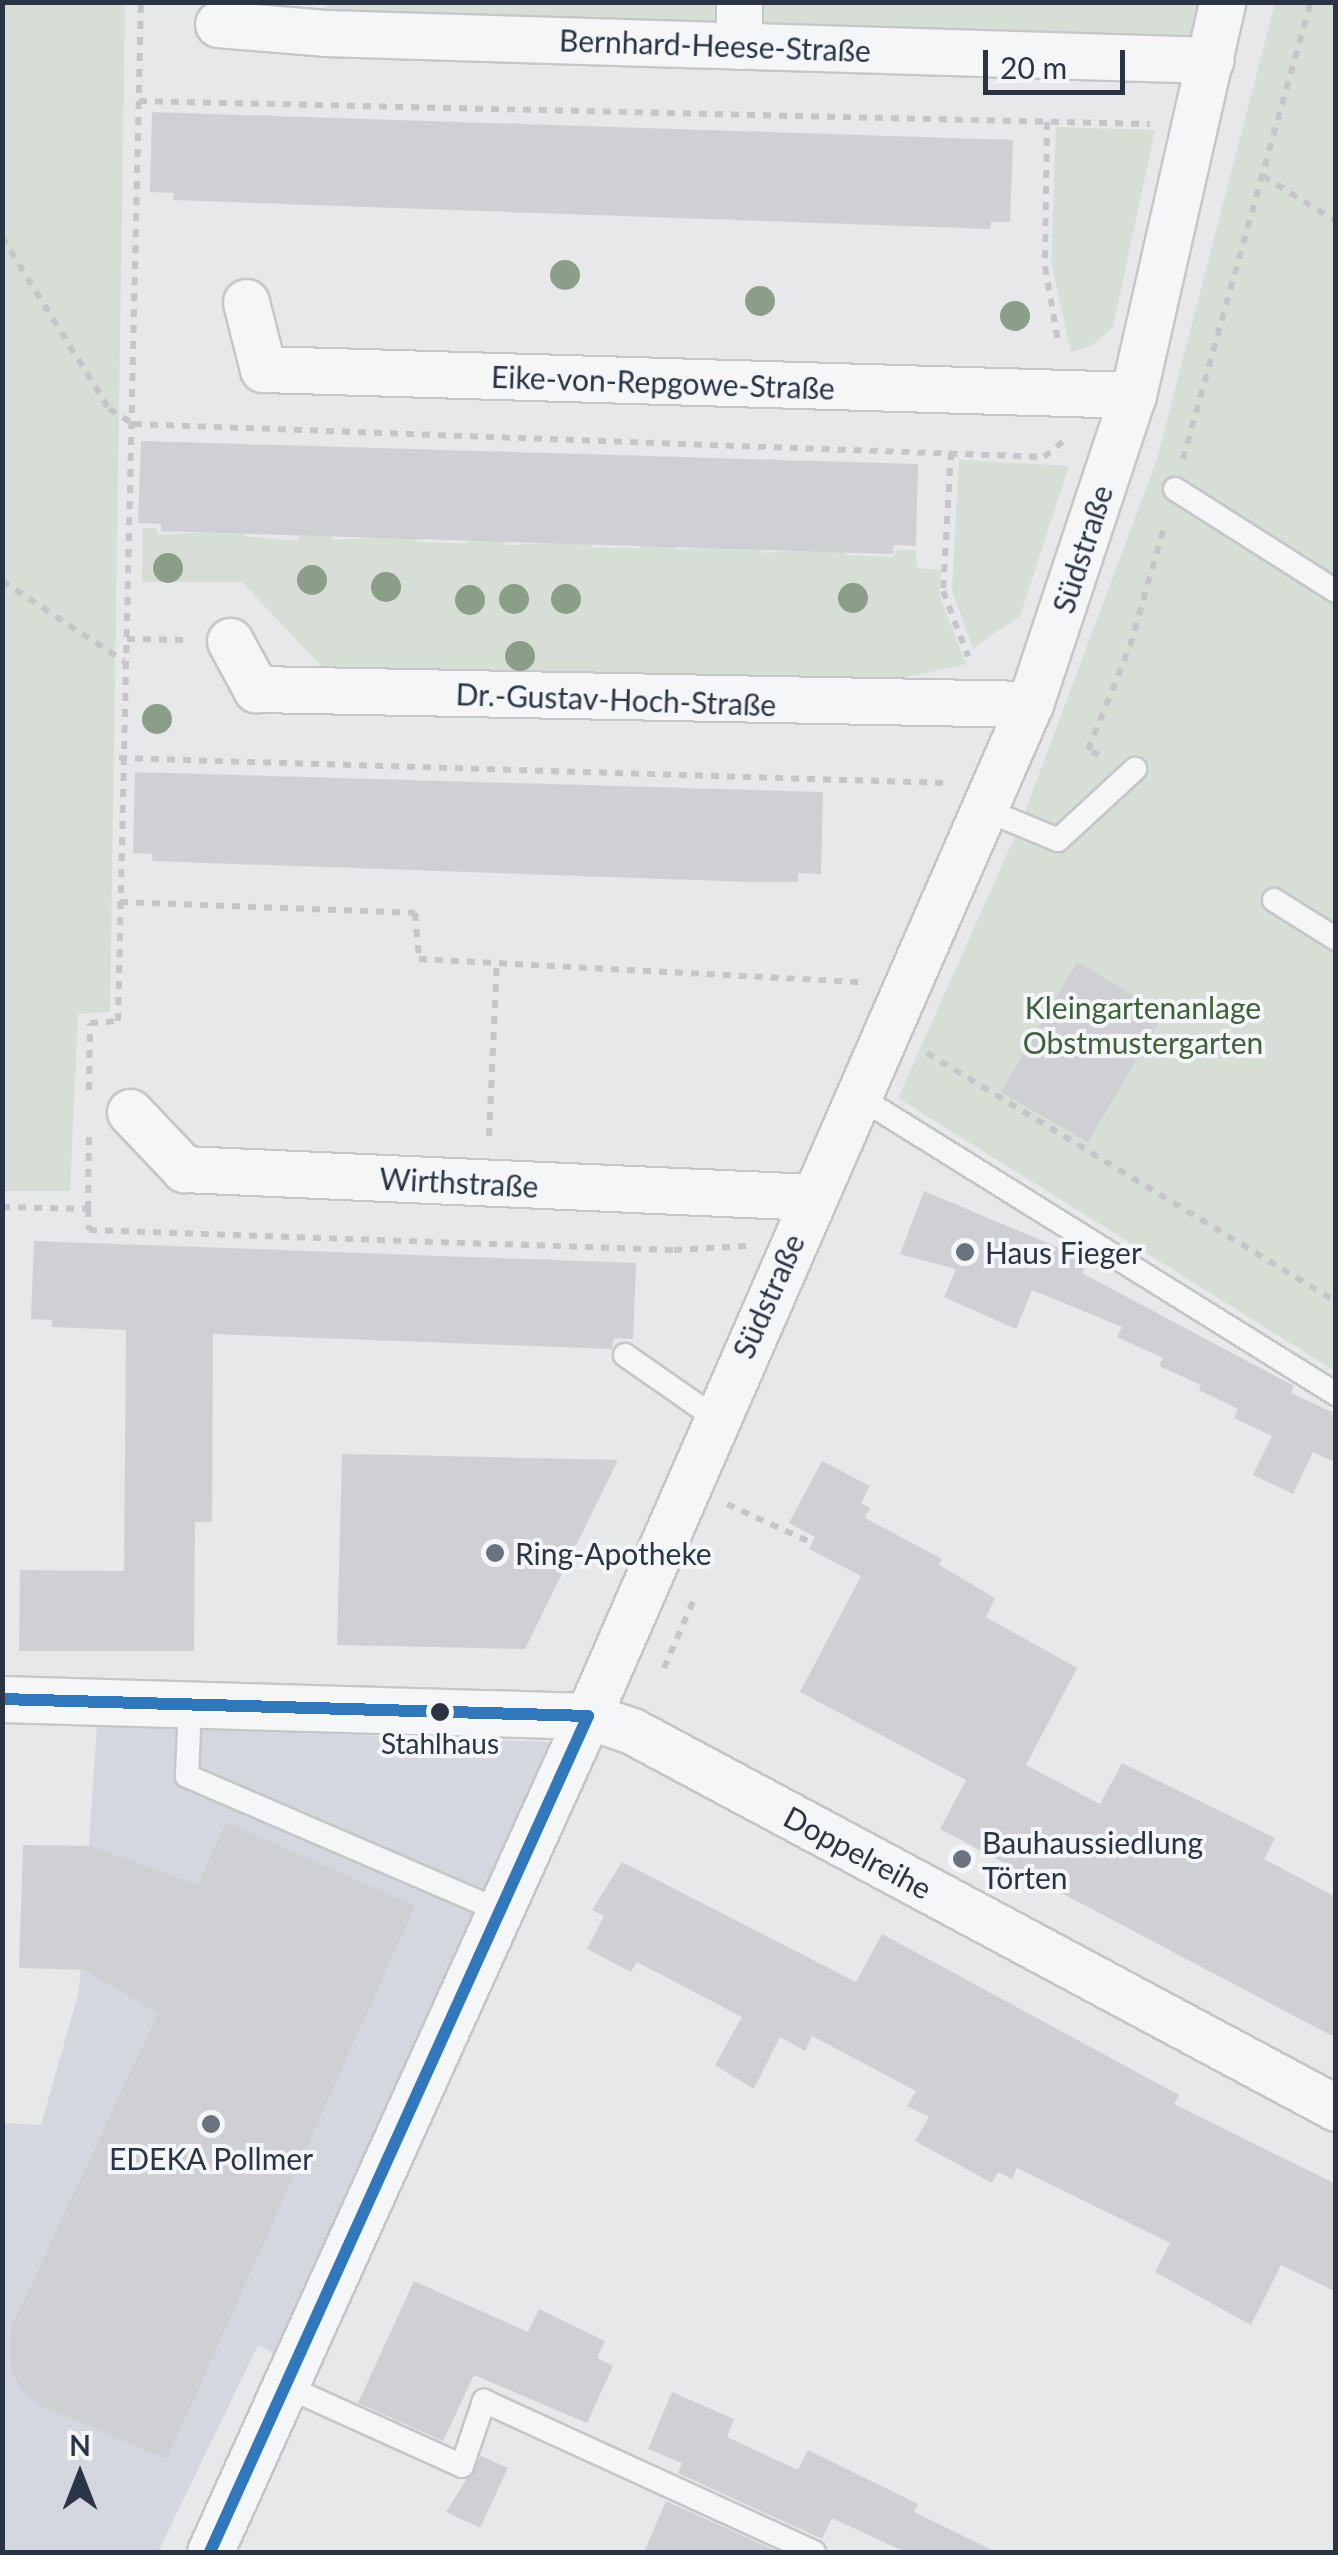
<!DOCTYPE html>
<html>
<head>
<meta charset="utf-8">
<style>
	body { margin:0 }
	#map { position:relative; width:1338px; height:2555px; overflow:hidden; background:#e6e8ea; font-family:Lato,sans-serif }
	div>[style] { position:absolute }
	.built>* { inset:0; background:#d4d7dd }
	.green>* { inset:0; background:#d6ded6 }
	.building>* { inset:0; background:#ced0d3 }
	.path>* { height:6px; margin-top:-3px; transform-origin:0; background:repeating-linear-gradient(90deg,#c5c6ca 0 8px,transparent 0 16px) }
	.roads { filter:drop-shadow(2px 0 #c4c6c8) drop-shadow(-2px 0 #c4c6c8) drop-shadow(0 2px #c4c6c8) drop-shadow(0 -2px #c4c6c8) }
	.service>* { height:22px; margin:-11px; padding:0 11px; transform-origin:11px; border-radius:11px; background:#f5f6f7 }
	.minor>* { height:45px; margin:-22.5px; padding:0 22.5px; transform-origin:22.5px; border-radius:22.5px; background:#f5f6f7 }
	.bus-1>* { height:12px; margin:-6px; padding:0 6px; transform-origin:6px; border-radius:6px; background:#3177bc }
	.trees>* { width:30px; height:30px; margin:-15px; border-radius:50%; background:#8a9e88 }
	.dots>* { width:28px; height:28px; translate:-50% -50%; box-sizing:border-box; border:5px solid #f4f6f9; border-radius:50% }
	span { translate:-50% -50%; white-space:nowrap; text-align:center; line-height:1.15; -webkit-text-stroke:8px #f4f6f9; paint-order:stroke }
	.bus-label { font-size:28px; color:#2b3445 }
	.street-label { font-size:30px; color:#2b3445 }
	.park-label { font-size:30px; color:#3f6138 }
	.poi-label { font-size:30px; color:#2b3445 }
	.left { translate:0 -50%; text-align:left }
	.frame { position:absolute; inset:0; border:5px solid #2b3445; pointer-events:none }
	.north { position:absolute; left:30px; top:2425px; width:100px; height:100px; -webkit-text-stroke:8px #f4f6f9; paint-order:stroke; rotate:0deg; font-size:28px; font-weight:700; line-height:40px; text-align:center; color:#2b3445 }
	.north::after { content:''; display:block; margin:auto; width:35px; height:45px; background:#2b3445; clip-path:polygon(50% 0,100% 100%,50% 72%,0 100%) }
	.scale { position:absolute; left:983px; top:50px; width:142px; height:45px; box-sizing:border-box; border:5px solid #2b3445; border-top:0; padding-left:12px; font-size:30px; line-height:35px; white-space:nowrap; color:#2b3445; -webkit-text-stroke:8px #f4f6f9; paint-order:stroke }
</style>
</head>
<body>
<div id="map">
	<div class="built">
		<i style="clip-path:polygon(97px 1726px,551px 1742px,274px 2353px,258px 2345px,158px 2552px,3px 2552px,3px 2123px,41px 2125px,79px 1991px)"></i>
	</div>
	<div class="green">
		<i style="clip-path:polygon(3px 2px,125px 3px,110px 1012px,78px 1014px,70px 1191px,3px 1191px)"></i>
		<i style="clip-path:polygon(327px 2px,1222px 3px,1211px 60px,325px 33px)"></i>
		<i style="clip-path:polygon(1275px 3px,1335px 3px,1335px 1371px,898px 1098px,1020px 825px,1157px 459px)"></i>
		<i style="clip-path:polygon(1056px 127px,1155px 130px,1113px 327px,1091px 346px,1071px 352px,1051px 262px)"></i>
		<i style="clip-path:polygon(959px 460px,1069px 466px,1020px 616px,973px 648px,952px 591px)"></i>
		<i style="clip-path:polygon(143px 528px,156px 528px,158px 535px,243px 530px,244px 536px,297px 541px,300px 531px,329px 532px,332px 540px,416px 535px,417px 542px,466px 543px,468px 536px,505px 538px,506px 545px,591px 541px,592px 548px,641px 548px,642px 541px,674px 542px,677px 550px,760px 544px,762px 553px,844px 548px,846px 555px,894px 557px,895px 550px,916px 550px,917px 568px,941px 570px,939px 594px,966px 664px,834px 693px,325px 670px,242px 582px,142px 582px)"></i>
	</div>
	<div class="building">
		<i style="clip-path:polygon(152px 112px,1013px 140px,1010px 222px,991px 222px,990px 229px,173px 200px,174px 193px,150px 192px)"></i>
		<i style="clip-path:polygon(141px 441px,918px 464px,916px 546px,894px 545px,893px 554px,161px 531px,161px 524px,138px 523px)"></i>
		<i style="clip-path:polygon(135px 772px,823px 792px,821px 874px,798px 873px,798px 882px,751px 882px,152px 861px,153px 854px,133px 853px)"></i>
		<i style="clip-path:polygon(1077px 962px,1164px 1013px,1088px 1142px,1001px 1092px)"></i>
		<i style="clip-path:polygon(924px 1191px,1088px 1260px,1082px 1273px,1294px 1386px,1291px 1393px,1336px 1414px,1336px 1463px,1313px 1452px,1293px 1494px,1253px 1475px,1272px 1436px,1234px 1418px,1238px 1409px,1199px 1390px,1201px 1385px,1159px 1366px,1163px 1358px,1117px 1337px,1122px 1327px,1032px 1290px,1016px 1329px,944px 1297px,956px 1269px,900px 1254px)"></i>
		<i style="clip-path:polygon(34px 1241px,636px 1263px,633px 1339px,614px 1338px,612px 1349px,213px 1334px,212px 1522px,195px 1522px,194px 1651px,19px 1651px,20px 1570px,124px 1571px,126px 1330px,52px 1327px,52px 1320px,31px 1319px)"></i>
		<i style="clip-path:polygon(342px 1454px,401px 1455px,618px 1460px,525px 1649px,434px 1647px,337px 1645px)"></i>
		<i style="clip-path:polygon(822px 1461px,870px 1486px,861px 1503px,870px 1508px,865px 1518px,942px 1559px,939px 1565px,995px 1598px,986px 1617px,1077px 1668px,1026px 1765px,1100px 1804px,1122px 1763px,1275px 1838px,1264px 1859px,1336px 1897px,1336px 2038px,940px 1829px,966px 1780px,800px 1692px,861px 1576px,809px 1549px,815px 1537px,789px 1523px)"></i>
		<i style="clip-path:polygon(226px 1822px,415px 1906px,167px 2459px,39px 2405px,19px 2387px,10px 2366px,11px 2328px,158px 2013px,84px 1970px,19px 1968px,23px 1845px,91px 1846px,198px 1885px)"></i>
		<i style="clip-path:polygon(622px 1862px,856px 1982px,882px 1934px,1179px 2095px,1174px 2104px,1336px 2184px,1336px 2292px,1281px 2265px,1251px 2325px,1155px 2272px,1170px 2243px,1017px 2168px,1012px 2179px,998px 2172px,992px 2183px,915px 2141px,929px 2117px,907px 2106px,916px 2091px,812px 2036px,805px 2051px,780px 2037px,754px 2089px,715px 2065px,742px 2017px,637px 1962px,631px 1972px,587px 1949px,604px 1916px,592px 1910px)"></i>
		<i style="clip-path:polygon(414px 2281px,528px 2332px,539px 2309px,605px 2341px,597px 2358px,613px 2366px,587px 2423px,474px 2375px,443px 2441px,358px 2403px)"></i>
		<i style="clip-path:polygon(672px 2392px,734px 2419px,727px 2437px,798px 2470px,808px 2450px,918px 2504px,914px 2512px,996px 2552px,905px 2552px,832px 2518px,822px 2539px,678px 2473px,682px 2463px,648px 2449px)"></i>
		<i style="clip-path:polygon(481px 2456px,508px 2468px,480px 2528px,446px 2512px)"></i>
		<i style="clip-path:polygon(666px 2501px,779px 2552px,644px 2552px)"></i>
	</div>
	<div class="path">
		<i style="left:139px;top:101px;width:1011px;rotate:1.3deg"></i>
		<i style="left:1047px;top:122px;width:145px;rotate:90.8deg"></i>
		<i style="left:1045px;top:267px;width:80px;rotate:80deg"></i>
		<i style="left:1263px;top:176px;width:86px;rotate:31.7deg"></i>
		<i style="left:2px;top:237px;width:203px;rotate:58.1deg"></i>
		<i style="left:109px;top:409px;width:29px;rotate:31deg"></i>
		<i style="left:134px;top:424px;width:911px;rotate:2.08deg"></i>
		<i style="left:1044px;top:457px;width:27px;rotate:-39deg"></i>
		<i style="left:951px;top:452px;width:139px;rotate:93.3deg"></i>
		<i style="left:943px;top:591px;width:70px;rotate:69deg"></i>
		<i style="left:1183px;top:459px;width:475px;rotate:-74.4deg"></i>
		<i style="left:2px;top:581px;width:146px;rotate:33.3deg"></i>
		<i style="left:127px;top:639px;width:62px;rotate:0.9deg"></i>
		<i style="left:1099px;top:755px;width:12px;rotate:-156deg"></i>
		<i style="left:1088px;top:750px;width:112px;rotate:-68deg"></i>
		<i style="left:1130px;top:646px;width:127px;rotate:-74deg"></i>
		<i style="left:119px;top:758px;width:829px;rotate:1.73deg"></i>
		<i style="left:120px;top:902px;width:295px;rotate:2.1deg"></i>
		<i style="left:415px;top:913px;width:46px;rotate:85deg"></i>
		<i style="left:419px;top:959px;width:443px;rotate:3deg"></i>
		<i style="left:927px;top:1053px;width:479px;rotate:31.3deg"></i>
		<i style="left:89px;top:1090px;width:67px;rotate:-89.1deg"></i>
		<i style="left:90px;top:1023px;width:28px;rotate:-4deg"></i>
		<i style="left:118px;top:1021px;width:1019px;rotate:-88.71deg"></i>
		<i style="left:489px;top:1136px;width:173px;rotate:-87.4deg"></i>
		<i style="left:2px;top:1207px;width:86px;rotate:1.3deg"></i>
		<i style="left:88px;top:1209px;width:72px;rotate:-89.2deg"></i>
		<i style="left:88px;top:1209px;width:21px;rotate:87deg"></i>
		<i style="left:89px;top:1230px;width:585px;rotate:1.96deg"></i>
		<i style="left:674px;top:1250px;width:72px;rotate:-3.2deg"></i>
		<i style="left:727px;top:1504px;width:94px;rotate:24.6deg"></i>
		<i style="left:664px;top:1668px;width:77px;rotate:-66.4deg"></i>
	</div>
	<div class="roads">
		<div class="service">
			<i style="left:1175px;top:489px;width:191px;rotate:32.4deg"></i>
			<i style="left:986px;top:810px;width:78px;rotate:22.6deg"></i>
			<i style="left:1058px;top:840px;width:105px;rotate:-42.7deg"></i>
			<i style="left:1274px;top:900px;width:73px;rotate:32.2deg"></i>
			<i style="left:859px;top:1097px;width:562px;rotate:31.91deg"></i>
			<i style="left:625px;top:1355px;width:108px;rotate:34.9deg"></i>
			<i style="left:190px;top:1706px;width:70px;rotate:92.5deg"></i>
			<i style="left:187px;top:1776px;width:341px;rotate:23.3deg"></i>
			<i style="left:283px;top:2385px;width:196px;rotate:24.3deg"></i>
			<i style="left:462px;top:2466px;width:69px;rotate:-71.3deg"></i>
			<i style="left:484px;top:2401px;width:363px;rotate:24.6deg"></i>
		</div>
		<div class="minor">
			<i style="left:218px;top:24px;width:107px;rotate:4.8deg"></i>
			<i style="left:325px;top:33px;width:886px;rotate:1.75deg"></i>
			<i style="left:739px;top:46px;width:44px;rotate:-90deg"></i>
			<i style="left:246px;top:302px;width:69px;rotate:75.8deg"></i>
			<i style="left:263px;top:369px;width:870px;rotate:1.71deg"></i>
			<i style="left:230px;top:641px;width:55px;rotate:61.6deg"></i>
			<i style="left:256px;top:689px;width:774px;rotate:1.11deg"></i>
			<i style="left:130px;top:1112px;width:79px;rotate:46.5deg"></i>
			<i style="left:184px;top:1169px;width:629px;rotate:2.55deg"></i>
			<i style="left:2px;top:1699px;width:586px;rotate:1.66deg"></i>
			<i style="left:588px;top:1716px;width:46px;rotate:18.8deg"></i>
			<i style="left:632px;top:1731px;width:799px;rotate:28.17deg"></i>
			<i style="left:210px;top:2552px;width:917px;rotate:-65.67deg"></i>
			<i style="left:588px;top:1716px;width:1104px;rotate:-66.41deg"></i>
			<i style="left:1030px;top:704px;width:326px;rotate:-71.6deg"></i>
			<i style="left:1133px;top:395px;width:403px;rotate:-77.2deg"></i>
		</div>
	</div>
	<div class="bus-1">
		<i style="left:2px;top:1699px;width:586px;rotate:1.66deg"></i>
		<i style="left:588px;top:1716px;width:917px;rotate:114.33deg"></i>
	</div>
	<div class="trees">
		<i style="left:565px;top:275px"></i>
		<i style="left:760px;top:301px"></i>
		<i style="left:1015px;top:316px"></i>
		<i style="left:168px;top:568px"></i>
		<i style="left:312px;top:580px"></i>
		<i style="left:386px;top:587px"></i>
		<i style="left:853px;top:598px"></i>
		<i style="left:514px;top:599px"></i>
		<i style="left:566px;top:599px"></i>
		<i style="left:470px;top:600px"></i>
		<i style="left:520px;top:656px"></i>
		<i style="left:157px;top:719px"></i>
	</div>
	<div class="dots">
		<i style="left:965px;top:1252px;background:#6c737f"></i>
		<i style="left:495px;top:1553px;background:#6c737f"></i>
		<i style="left:440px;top:1712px;background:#2b3445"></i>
		<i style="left:962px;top:1859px;background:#6c737f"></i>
		<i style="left:211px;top:2124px;background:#6c737f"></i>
	</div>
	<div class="bus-label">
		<span style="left:440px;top:1743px">Stahlhaus</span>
	</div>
	<div class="street-label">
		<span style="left:715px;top:45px;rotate:2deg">Bernhard-Heese-Straße</span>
		<span style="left:663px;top:382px;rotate:2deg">Eike-von-Repgowe-Straße</span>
		<span style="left:1082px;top:549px;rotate:-72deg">Südstraße</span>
		<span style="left:616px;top:699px;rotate:2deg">Dr.-Gustav-Hoch-Straße</span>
		<span style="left:459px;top:1182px;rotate:3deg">Wirthstraße</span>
		<span style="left:768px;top:1296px;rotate:-66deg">Südstraße</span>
		<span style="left:858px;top:1852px;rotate:28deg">Doppelreihe</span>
	</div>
	<div class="park-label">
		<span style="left:1143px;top:1024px">Kleingartenanlage<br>Obstmustergarten</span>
	</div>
	<div class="poi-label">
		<span class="left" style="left:985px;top:1252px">Haus Fieger</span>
		<span class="left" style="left:515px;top:1553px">Ring-Apotheke</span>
		<span class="left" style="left:982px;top:1859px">Bauhaussiedlung<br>Törten</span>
		<span style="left:211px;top:2158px">EDEKA Pollmer</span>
	</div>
	<div class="frame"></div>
	<div class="north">N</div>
	<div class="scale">20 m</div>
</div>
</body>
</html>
